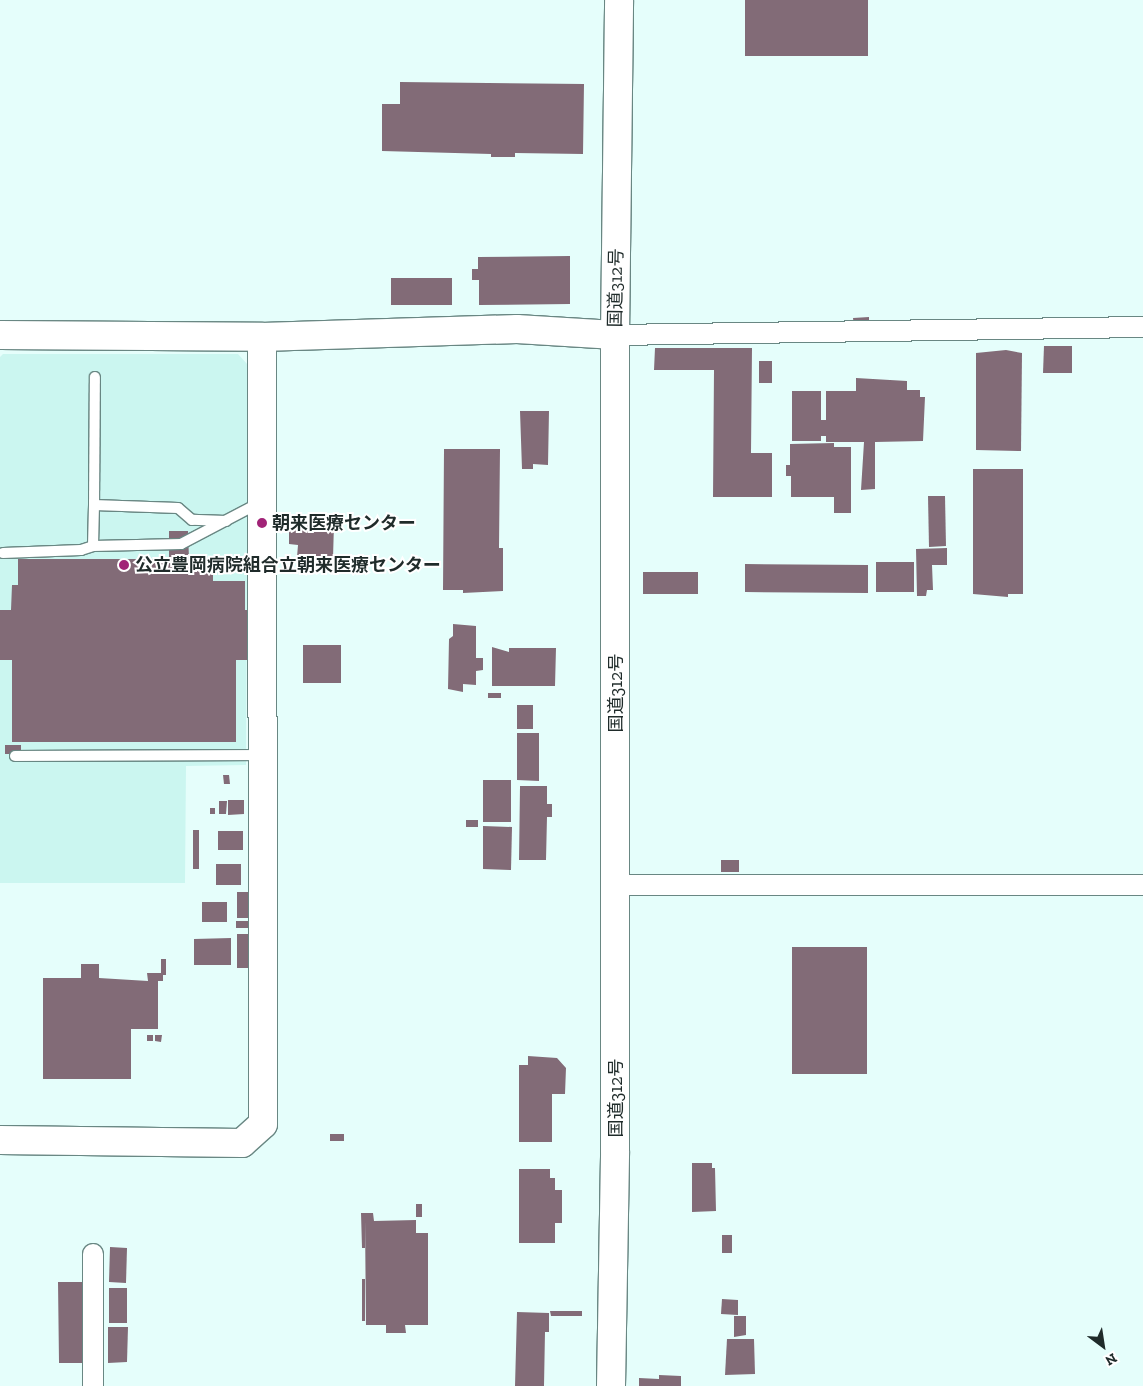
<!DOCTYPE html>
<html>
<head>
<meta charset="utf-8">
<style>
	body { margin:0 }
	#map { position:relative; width:1143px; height:1386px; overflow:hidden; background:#e5fefb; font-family:"Zilla Slab","Noto Sans JP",serif }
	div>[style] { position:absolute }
	.built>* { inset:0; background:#cbf6f0 }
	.building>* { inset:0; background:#826b77 }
	.roads { filter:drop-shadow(1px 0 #698783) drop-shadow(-1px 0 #698783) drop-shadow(0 1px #698783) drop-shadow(0 -1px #698783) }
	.lane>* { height:10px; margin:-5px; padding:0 5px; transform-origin:5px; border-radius:5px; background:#fff }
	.street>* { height:20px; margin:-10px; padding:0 10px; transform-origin:10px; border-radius:10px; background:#fff }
	.secondary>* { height:28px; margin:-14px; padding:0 14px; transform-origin:14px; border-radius:14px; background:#fff }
	.highway>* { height:28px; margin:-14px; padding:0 14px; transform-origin:14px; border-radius:14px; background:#fff }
	.dots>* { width:14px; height:14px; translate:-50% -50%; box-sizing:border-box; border:2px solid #fff; border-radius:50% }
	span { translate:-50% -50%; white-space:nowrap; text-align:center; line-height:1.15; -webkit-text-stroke:4px #fff; paint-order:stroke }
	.street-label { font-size:18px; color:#1f2b2a }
	.poi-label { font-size:18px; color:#1f2b2a; font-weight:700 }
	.left { translate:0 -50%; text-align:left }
	.north { position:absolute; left:1078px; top:1321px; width:50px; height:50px; -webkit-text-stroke:4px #fff; paint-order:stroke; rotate:149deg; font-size:14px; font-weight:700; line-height:20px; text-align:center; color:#1f2b2a }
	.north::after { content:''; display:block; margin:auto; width:18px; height:22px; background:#1f2b2a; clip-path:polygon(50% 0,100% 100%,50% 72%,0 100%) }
</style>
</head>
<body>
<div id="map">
	<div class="built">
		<i style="clip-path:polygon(3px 354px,238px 354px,248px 365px,246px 765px,186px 766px,185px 883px,0 883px,0 357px)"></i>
	</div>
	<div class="building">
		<i style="clip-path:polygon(745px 0,868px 0,868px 56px,745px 56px)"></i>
		<i style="clip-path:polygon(400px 82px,584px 84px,583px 154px,515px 153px,515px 157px,491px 157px,491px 154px,382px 151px,382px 104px,400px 104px)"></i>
		<i style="clip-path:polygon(570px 256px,570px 304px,479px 305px,479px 280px,472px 280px,472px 269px,478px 269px,478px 257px)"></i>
		<i style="clip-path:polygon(391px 278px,452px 278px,452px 305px,391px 305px)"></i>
		<i style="clip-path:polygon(869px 317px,869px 326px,854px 327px,853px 318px)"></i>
		<i style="clip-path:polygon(1044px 346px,1072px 346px,1072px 373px,1043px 373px)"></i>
		<i style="clip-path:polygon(655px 348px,752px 348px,751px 453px,772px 453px,772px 497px,713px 497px,714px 370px,654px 370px)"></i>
		<i style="clip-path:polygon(1006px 350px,1022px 353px,1021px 451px,976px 450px,976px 353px)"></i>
		<i style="clip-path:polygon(759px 361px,772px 361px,772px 383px,759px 383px)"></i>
		<i style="clip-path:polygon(856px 378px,907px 381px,907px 390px,920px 390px,920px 397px,925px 397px,923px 441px,875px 442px,875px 489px,861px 490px,864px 442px,826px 442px,826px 436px,821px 436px,821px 441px,792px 441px,792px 391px,821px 391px,821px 420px,826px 420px,826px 391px,856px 391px)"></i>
		<i style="clip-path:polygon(520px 411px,549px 411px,548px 465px,533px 464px,533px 469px,522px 469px)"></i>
		<i style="clip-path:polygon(834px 443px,834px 447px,851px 447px,851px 513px,834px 513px,834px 497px,791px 497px,791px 476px,786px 476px,786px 465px,790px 465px,790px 444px)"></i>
		<i style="clip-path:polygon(444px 449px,500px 449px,499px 548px,503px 548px,503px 591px,463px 593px,463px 590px,443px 590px)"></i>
		<i style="clip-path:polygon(973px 469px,1023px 469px,1023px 594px,1008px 594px,1008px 597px,973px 594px)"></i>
		<i style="clip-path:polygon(928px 496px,945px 496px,946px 546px,929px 547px)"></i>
		<i style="clip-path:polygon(289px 523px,334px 524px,333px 558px,297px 557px,298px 545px,289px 544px)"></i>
		<i style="clip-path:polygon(169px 531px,188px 531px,189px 559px,213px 559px,213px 581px,245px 581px,245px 610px,249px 610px,249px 660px,236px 660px,236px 742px,12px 742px,12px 660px,0 660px,0 610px,11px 610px,12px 585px,18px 585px,18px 559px,169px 559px)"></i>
		<i style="clip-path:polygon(947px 548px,947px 565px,932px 565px,933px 590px,927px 590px,926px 596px,917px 596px,916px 549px)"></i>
		<i style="clip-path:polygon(876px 562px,914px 562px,914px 592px,876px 592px)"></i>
		<i style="clip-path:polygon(745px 564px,868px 565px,868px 593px,745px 592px)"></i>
		<i style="clip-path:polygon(643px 572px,698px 572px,698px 594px,643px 594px)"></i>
		<i style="clip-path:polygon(453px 624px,476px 626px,476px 658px,483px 658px,483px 670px,476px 671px,476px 685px,463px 684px,463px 692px,448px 689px,449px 639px,453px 636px)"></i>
		<i style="clip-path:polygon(303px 645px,341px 645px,341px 683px,303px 683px)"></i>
		<i style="clip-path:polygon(492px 647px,509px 652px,509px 648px,556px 648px,555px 686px,492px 686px)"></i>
		<i style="clip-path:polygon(488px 693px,501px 693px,501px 698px,488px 698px)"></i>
		<i style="clip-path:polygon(517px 705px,533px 705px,533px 729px,517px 729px)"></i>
		<i style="clip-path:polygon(517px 733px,539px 733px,539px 781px,517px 780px)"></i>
		<i style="clip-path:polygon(5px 745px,21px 745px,21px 754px,5px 754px)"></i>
		<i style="clip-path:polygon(223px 775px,229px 775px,230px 784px,224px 784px)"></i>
		<i style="clip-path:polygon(483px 780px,511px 780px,511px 822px,483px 822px)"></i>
		<i style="clip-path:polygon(520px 786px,547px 786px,547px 804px,552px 804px,552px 817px,547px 817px,546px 860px,519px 860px)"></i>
		<i style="clip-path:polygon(228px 800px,244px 800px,244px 814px,228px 815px)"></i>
		<i style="clip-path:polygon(219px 801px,227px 801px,226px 814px,219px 814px)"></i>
		<i style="clip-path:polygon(210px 808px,215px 808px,215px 814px,210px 814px)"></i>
		<i style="clip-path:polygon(466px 820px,478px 820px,478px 827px,466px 827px)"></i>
		<i style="clip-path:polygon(483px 826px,512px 827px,511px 870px,483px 869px)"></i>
		<i style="clip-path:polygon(193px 830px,199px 830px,199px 869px,193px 869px)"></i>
		<i style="clip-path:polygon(218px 831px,243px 831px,243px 850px,218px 850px)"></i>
		<i style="clip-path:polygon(721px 860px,739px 860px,739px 872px,721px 872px)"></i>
		<i style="clip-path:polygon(216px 864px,241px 864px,241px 885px,216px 885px)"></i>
		<i style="clip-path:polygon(237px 892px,253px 892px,253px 918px,237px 918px)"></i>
		<i style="clip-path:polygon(202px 902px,227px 902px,227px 922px,202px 922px)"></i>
		<i style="clip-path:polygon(236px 921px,250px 921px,250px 928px,236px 928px)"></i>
		<i style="clip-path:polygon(237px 934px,253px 934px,253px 968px,237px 968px)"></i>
		<i style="clip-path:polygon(231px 938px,231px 965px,194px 965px,194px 939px)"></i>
		<i style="clip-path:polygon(792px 947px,867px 947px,867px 1074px,792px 1074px)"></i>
		<i style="clip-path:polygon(161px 959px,166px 959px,166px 975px,163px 975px,163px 981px,158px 981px,158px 1029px,131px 1029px,131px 1079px,43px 1079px,43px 978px,81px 978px,81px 964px,99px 964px,99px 978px,148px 981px,147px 973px,161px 973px)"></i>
		<i style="clip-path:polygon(147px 1035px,153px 1035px,153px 1041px,147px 1041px)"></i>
		<i style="clip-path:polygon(155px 1035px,162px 1035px,161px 1042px,155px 1041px)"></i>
		<i style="clip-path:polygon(528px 1056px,557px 1058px,566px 1068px,565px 1094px,552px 1094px,552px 1142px,519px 1142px,519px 1065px,528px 1065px)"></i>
		<i style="clip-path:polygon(330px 1134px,344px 1134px,344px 1141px,330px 1141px)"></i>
		<i style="clip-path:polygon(692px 1163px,712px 1163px,712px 1168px,715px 1168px,716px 1211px,692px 1212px)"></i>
		<i style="clip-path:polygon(519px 1169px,550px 1169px,550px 1178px,555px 1178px,555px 1190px,562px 1190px,562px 1223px,555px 1223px,555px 1243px,519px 1243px)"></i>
		<i style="clip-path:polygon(416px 1204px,422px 1204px,422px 1217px,416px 1217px)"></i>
		<i style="clip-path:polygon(361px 1213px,373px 1213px,374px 1221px,416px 1220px,416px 1233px,428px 1233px,428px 1325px,405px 1325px,406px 1333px,386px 1333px,386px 1325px,366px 1325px,365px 1220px,365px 1248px,362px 1248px)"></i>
		<i style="clip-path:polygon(722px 1235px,732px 1235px,732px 1253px,722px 1253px)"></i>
		<i style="clip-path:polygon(110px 1247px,127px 1248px,126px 1283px,109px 1282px)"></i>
		<i style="clip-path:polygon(362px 1279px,365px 1279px,365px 1321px,362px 1321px)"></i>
		<i style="clip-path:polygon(58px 1282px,82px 1282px,85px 1310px,82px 1310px,85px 1335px,83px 1363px,59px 1363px)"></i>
		<i style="clip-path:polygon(109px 1288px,127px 1288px,127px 1323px,109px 1323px)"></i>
		<i style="clip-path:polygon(722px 1299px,738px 1300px,738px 1315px,721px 1314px)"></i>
		<i style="clip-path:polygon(550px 1311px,582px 1311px,582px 1316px,551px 1316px)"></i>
		<i style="clip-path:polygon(517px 1312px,549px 1313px,549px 1332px,545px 1332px,544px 1386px,515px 1386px)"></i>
		<i style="clip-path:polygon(734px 1316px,746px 1316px,746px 1335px,734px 1337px)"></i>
		<i style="clip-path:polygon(108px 1327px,128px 1327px,127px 1362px,108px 1363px)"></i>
		<i style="clip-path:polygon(727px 1339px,754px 1339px,755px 1374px,725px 1375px)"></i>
		<i style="clip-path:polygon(659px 1375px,681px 1376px,681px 1386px,639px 1386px,639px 1378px,659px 1379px)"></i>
	</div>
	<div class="roads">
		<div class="lane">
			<i style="left:94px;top:505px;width:128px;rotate:-89.6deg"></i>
			<i style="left:226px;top:521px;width:34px;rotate:-178deg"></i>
			<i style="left:192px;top:520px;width:18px;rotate:-139deg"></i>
			<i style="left:178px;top:508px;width:84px;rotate:-178deg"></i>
			<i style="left:94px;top:505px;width:41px;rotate:91.4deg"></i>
			<i style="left:93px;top:546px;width:88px;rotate:-1.3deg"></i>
			<i style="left:181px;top:544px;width:88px;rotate:-27.7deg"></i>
			<i style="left:3px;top:553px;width:78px;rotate:-2.2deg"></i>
			<i style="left:81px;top:550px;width:13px;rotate:-18deg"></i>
			<i style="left:15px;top:756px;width:246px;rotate:-0.2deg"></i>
		</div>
		<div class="street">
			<i style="left:615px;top:335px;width:528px;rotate:-0.87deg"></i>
			<i style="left:617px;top:885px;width:526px"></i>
			<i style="left:93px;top:1386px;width:132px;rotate:-90deg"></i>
		</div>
		<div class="secondary">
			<i style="left:0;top:335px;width:262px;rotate:0.4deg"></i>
			<i style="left:262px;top:337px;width:255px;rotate:-1.8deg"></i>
			<i style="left:517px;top:329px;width:98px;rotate:3.5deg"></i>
			<i style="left:0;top:1140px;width:242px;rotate:0.7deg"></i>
			<i style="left:242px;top:1143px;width:28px;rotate:-42deg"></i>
			<i style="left:263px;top:1124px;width:787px;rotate:-90.07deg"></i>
		</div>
		<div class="highway">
			<i style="left:611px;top:1386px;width:235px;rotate:-89deg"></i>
			<i style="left:615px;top:1151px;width:816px;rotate:-90deg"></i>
			<i style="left:615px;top:335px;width:335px;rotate:-89.3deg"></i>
		</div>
	</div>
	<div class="dots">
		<i style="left:262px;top:523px;background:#a12377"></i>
		<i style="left:124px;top:565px;background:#a12377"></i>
	</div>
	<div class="street-label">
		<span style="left:616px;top:288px;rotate:-89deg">国道312号</span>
		<span style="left:616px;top:693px;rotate:-90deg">国道312号</span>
		<span style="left:616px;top:1098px;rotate:-90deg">国道312号</span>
	</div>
	<div class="poi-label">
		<span class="left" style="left:272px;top:523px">朝来医療センター</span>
		<span class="left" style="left:135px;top:565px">公立豊岡病院組合立朝来医療センター</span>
	</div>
	<div class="north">N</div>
</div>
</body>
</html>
